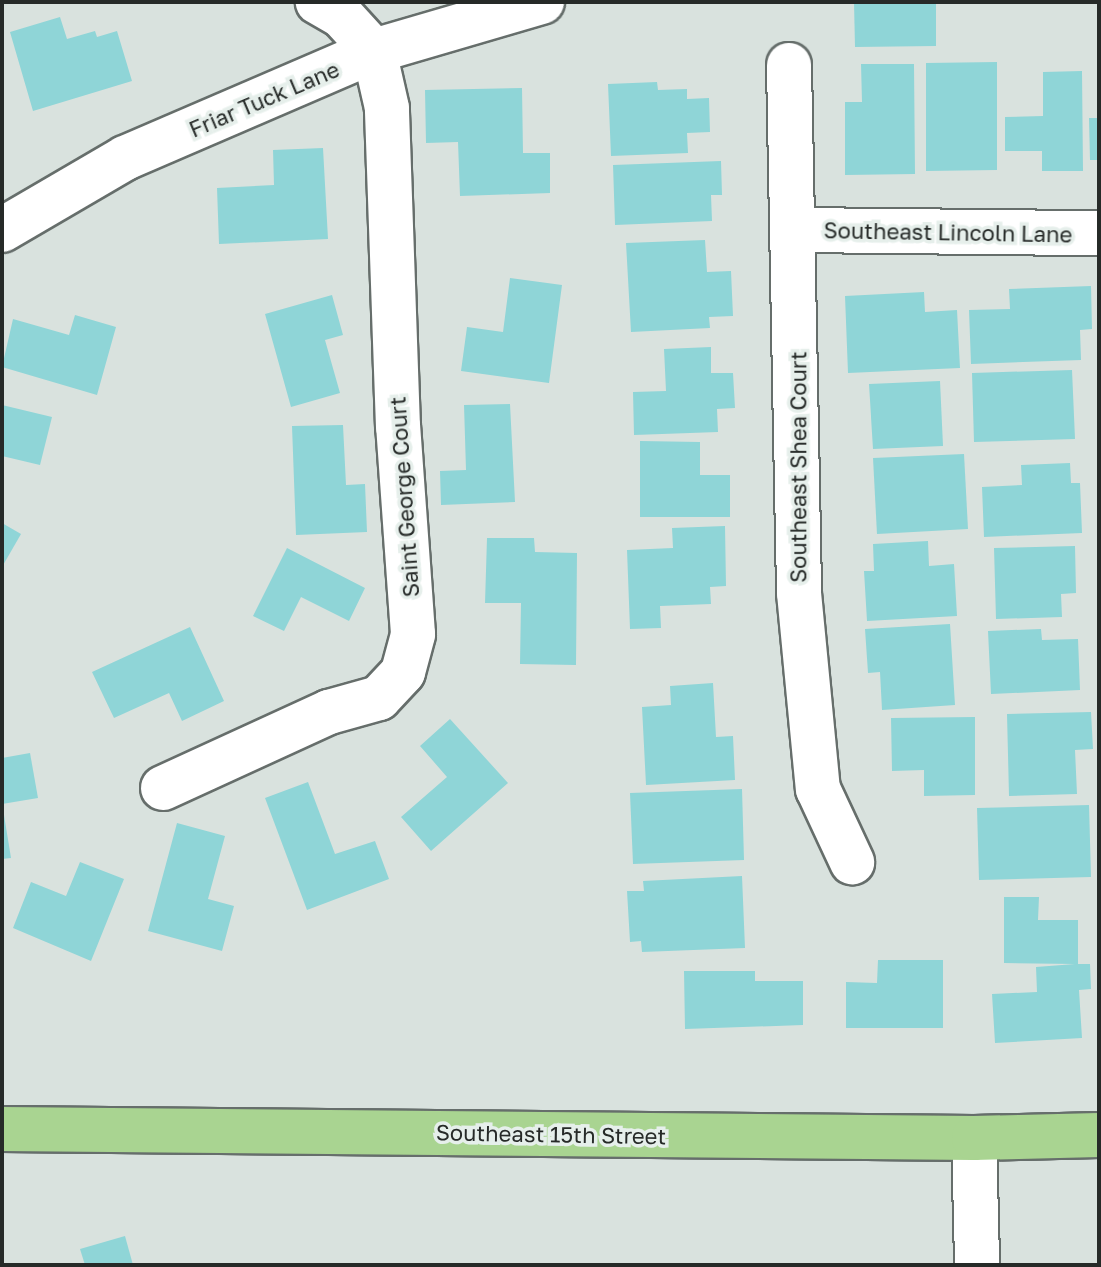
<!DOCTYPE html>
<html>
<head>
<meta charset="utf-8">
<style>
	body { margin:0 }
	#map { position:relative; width:1101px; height:1267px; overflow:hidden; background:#d9e2de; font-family:"Golos Text",sans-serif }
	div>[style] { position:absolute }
	.building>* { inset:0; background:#8fd5d7 }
	.roads { filter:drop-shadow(2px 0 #666e6b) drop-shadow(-2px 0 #666e6b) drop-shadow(0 2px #666e6b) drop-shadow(0 -2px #666e6b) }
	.minor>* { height:44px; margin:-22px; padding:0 22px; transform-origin:22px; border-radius:22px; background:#fff }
	.major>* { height:44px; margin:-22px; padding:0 22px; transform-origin:22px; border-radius:22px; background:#a9d491 }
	span { translate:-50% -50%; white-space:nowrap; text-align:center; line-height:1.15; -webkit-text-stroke:7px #e6efeb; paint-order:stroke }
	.street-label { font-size:22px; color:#262a28 }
	.frame { position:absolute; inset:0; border:4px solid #262a28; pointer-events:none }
</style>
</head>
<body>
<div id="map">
	<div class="building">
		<i style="clip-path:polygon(854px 2px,936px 2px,936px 46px,855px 47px)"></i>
		<i style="clip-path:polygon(60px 17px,67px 39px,95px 31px,97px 37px,117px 31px,132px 81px,33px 111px,10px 32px)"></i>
		<i style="clip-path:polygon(997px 62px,997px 170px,926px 171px,926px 63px)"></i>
		<i style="clip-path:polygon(861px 64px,914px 64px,915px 174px,845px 175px,845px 102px,862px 102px)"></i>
		<i style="clip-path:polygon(1082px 71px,1083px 171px,1042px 171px,1042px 151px,1005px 151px,1005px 117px,1043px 116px,1043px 72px)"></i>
		<i style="clip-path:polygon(657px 82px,658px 90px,687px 89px,687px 99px,709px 98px,710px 132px,687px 133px,688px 153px,611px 156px,608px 84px)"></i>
		<i style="clip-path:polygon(522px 88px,523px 153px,550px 153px,550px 193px,460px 196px,458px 142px,426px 143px,425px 90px)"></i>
		<i style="clip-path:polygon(1089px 118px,1099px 118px,1099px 160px,1090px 160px)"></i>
		<i style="clip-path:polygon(323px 148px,328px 239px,219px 244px,217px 188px,274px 185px,273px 150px)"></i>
		<i style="clip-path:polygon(721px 161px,722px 195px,711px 195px,712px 221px,615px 225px,613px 165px)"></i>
		<i style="clip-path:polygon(705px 240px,707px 272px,731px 271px,733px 316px,709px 317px,710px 328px,631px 332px,626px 243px)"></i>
		<i style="clip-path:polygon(510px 278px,562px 285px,549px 383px,461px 371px,467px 327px,503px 332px)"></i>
		<i style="clip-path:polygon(1091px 286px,1092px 329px,1080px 330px,1081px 360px,971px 364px,969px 310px,1010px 309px,1009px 289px)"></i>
		<i style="clip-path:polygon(924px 292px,925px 312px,957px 310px,960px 368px,848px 373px,845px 296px)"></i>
		<i style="clip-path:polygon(332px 295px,343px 335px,325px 340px,340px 393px,291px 407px,265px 314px)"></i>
		<i style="clip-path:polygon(75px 315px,116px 327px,97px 395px,2px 367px,13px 319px,69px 335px)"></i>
		<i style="clip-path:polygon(711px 347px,711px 373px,733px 373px,735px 408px,717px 409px,718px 432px,634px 435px,633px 392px,666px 391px,664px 349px)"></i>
		<i style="clip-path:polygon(1072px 370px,1075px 439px,974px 442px,972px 373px)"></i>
		<i style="clip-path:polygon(940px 381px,943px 446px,873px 449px,869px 384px)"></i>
		<i style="clip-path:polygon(510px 404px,515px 502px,441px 505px,440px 471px,466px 470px,464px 405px)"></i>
		<i style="clip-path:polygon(2px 405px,52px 417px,40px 465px,2px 456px)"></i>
		<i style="clip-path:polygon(343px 425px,346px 485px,365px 484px,367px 532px,296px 535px,292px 426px)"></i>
		<i style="clip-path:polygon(640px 441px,700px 442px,700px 475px,730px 475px,730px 517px,640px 517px)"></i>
		<i style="clip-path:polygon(964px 454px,968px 529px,877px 534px,873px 458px)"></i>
		<i style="clip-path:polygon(1070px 463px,1071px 483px,1080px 483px,1082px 533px,984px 537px,982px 487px,1022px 485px,1021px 465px)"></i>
		<i style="clip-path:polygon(2px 523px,21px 534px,2px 567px)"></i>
		<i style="clip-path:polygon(725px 526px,726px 586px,710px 587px,711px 604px,660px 606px,661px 628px,630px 629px,627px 550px,673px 548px,672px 528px)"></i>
		<i style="clip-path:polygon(487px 538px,534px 538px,535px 552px,577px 553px,576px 665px,520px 664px,521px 603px,485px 603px)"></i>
		<i style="clip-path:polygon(928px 541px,929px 566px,954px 564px,957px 616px,867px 621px,864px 571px,874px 571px,873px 544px)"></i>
		<i style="clip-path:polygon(1075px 546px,1076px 593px,1061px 594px,1062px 617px,996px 619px,994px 548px)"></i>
		<i style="clip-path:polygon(287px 548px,365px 588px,349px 621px,301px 597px,284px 631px,253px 616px)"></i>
		<i style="clip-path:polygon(950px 624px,955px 705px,882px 710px,880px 672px,868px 673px,865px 629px)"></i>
		<i style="clip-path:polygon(190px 627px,224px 701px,182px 721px,169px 693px,114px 718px,92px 672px)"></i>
		<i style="clip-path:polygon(1041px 629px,1042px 640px,1078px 639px,1080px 690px,991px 694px,988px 631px)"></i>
		<i style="clip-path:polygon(713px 683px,716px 737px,733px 736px,735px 780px,646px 785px,642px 707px,671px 705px,670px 686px)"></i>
		<i style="clip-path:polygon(1091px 712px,1093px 749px,1075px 750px,1077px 794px,1009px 796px,1007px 714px)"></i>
		<i style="clip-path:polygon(975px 717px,975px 795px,924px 796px,924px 770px,892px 771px,891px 718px)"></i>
		<i style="clip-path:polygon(450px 719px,508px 783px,431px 851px,401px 817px,447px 777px,420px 746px)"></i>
		<i style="clip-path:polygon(30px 753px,38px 798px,2px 804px,2px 758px)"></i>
		<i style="clip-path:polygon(308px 782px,335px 854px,375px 841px,389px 879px,307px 910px,265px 798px)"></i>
		<i style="clip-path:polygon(742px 789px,744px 860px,633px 864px,630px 793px)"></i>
		<i style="clip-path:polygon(1089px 805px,1091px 877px,979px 880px,977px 808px)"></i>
		<i style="clip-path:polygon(4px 815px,11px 858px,2px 859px,2px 816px)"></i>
		<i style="clip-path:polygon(177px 823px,225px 836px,208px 899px,234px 906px,222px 951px,148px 931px)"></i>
		<i style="clip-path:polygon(80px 862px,124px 879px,91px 961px,13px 928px,31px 882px,66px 896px)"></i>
		<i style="clip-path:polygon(742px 876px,745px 948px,642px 952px,641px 941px,630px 942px,627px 891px,644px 891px,643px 881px)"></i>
		<i style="clip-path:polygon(1004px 897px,1039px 897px,1038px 920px,1078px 920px,1078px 964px,1090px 964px,1091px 989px,1079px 990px,1082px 1038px,995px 1043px,992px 994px,1037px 992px,1036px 967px,1075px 964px,1004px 963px)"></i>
		<i style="clip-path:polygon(878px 960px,943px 960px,943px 1028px,846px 1028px,846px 982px,877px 983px)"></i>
		<i style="clip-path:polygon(684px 971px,755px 971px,755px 981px,803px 981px,803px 1025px,685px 1029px)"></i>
		<i style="clip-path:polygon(125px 1236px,133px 1265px,85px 1265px,80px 1249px)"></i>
	</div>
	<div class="roads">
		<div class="minor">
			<i style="left:789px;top:65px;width:528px;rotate:88.91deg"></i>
			<i style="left:799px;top:593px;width:197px;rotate:84.5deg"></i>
			<i style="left:818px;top:789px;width:81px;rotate:65deg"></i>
			<i style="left:2px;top:230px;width:143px;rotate:-30.3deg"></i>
			<i style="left:125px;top:158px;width:271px;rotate:-23.3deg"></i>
			<i style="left:374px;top:51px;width:175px;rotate:-16.3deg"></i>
			<i style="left:796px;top:230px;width:303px;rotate:0.6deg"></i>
			<i style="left:163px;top:788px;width:183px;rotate:-24.6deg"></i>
			<i style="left:329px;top:712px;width:52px;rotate:-15.6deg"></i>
			<i style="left:379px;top:698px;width:35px;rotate:-47deg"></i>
			<i style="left:403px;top:672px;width:39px;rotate:-75deg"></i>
			<i style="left:413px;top:634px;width:208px;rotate:-94.1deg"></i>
			<i style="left:398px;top:427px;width:319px;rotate:-92deg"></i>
			<i style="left:387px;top:108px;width:58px;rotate:-102.8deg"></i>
			<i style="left:374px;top:51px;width:47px;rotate:-132.4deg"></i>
			<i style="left:342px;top:16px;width:28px;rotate:-150deg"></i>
			<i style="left:974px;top:1138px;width:127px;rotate:88.6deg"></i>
		</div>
		<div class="major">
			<i style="left:2px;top:1129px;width:972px;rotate:0.53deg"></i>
			<i style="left:974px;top:1138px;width:125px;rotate:-1.4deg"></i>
		</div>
	</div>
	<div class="street-label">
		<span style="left:264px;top:99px;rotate:-23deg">Friar Tuck Lane</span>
		<span style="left:948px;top:232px;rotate:1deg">Southeast Lincoln Lane</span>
		<span style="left:798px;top:467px;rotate:-90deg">Southeast Shea Court</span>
		<span style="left:404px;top:497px;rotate:-94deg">Saint George Court</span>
		<span style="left:551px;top:1134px;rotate:1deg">Southeast 15th Street</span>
	</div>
	<div class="frame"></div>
</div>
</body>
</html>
